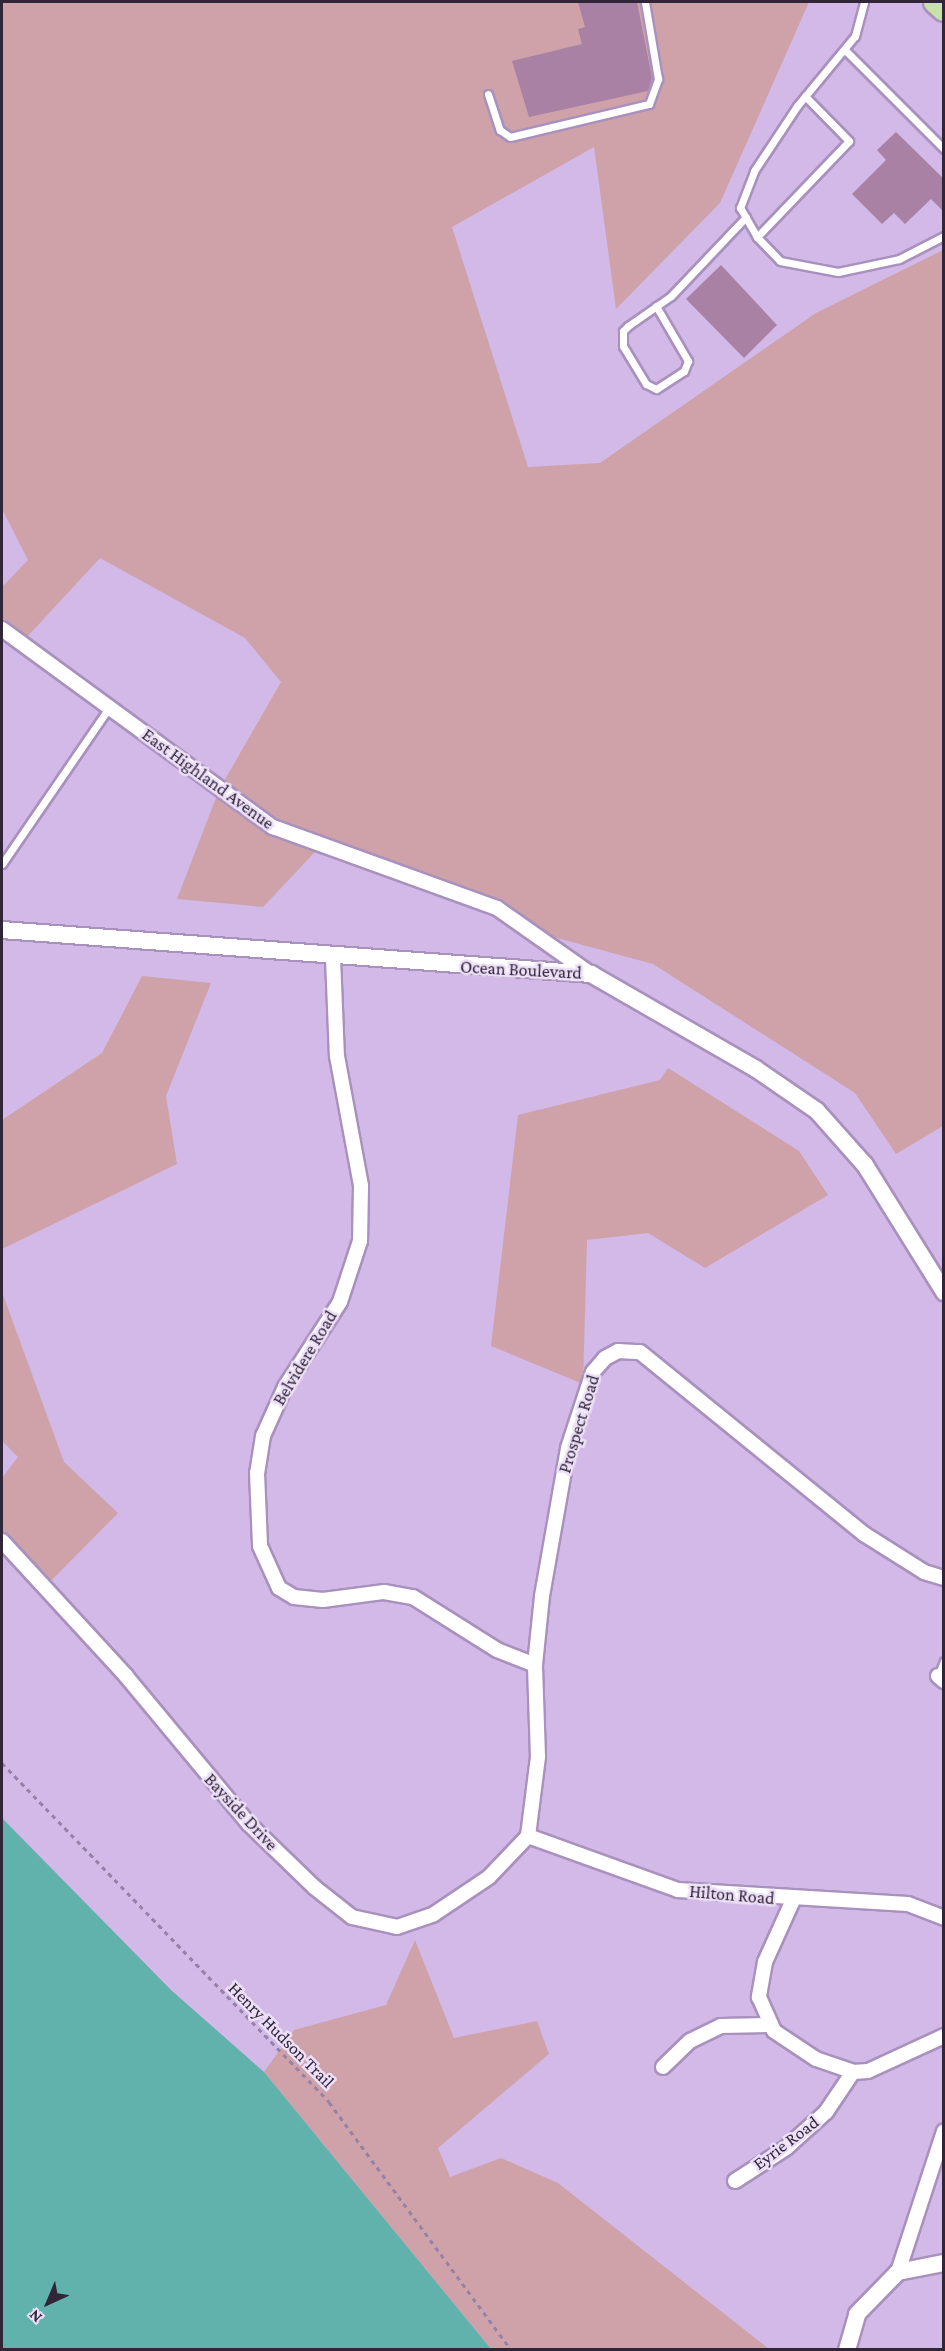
<!DOCTYPE html>
<html>
<head>
<meta charset="utf-8">
<style>
	body { margin:0 }
	#map { position:relative; width:945px; height:2351px; overflow:hidden; background:#d2b9e8; font-family:"Crimson Pro",serif }
	div>[style] { position:absolute }
	.green>* { inset:0; background:#cea2a8 }
	.water>* { inset:0; background:#61b2ac }
	.building>* { inset:0; background:#a881a5 }
	.path>* { height:3px; margin-top:-1.5px; transform-origin:0; background:repeating-linear-gradient(90deg,#9682a6 0 4.5px,transparent 0 9px) }
	.roads { filter:drop-shadow(2px 0 #a991be) drop-shadow(-2px 0 #a991be) drop-shadow(0 2px #a991be) drop-shadow(0 -2px #a991be) }
	.service>* { height:7px; margin:-3.5px; padding:0 3.5px; transform-origin:3.5px; border-radius:3.5px; background:#fff }
	.minor>* { height:14px; margin:-7px; padding:0 7px; transform-origin:7px; border-radius:7px; background:#fff }
	.tertiary>* { height:16px; margin:-8px; padding:0 8px; transform-origin:8px; border-radius:8px; background:#fff }
	.trunk>* { height:22px; margin:-11px; padding:0 11px; transform-origin:11px; border-radius:11px; background:#c6e2a6 }
	span { translate:-50% -50%; white-space:nowrap; text-align:center; line-height:1.15; -webkit-text-stroke:5px #ecdff7; paint-order:stroke }
	.street-label { font-size:18px; color:#302638 }
	.frame { position:absolute; inset:0; border:3px solid #302638; pointer-events:none }
	.north { position:absolute; left:18px; top:2273px; width:60px; height:60px; -webkit-text-stroke:4px #ecdff7; paint-order:stroke; rotate:224deg; font-size:16px; font-weight:700; line-height:24px; text-align:center; color:#302638 }
	.north::after { content:''; display:block; margin:auto; width:21px; height:27px; background:#302638; clip-path:polygon(50% 0,100% 100%,50% 72%,0 100%) }
</style>
</head>
<body>
<div id="map">
	<div class="green">
		<i style="clip-path:polygon(2px 2px,809px 2px,720px 203px,616px 309px,594px 147px,452px 227px,528px 467px,600px 463px,816px 313px,943px 250px,943px 1126px,896px 1154px,855px 1093px,653px 964px,531px 931px,464px 889px,315px 852px,263px 907px,177px 899px,219px 790px,281px 682px,245px 638px,100px 558px,16px 649px,2px 639px,2px 587px,28px 560px,2px 509px)"></i>
		<i style="clip-path:polygon(142px 976px,211px 983px,166px 1096px,177px 1164px,2px 1249px,2px 1120px,102px 1053px)"></i>
		<i style="clip-path:polygon(668px 1068px,799px 1151px,828px 1195px,705px 1268px,648px 1233px,587px 1240px,583px 1384px,491px 1346px,518px 1115px,660px 1080px)"></i>
		<i style="clip-path:polygon(2px 1292px,64px 1462px,118px 1513px,43px 1589px,2px 1543px,2px 1478px,18px 1457px,2px 1441px)"></i>
		<i style="clip-path:polygon(415px 1940px,454px 2038px,537px 2021px,549px 2054px,438px 2148px,450px 2177px,501px 2158px,558px 2183px,769px 2349px,491px 2349px,264px 2072px,294px 2030px,386px 2005px)"></i>
	</div>
	<div class="water">
		<i style="clip-path:polygon(2px 1818px,171px 1990px,264px 2072px,491px 2349px,2px 2349px)"></i>
	</div>
	<div class="building">
		<i style="clip-path:polygon(578px 2px,637px 2px,652px 78px,648px 91px,529px 117px,512px 61px,582px 44px,578px 29px,585px 27px)"></i>
		<i style="clip-path:polygon(896px 132px,944px 179px,944px 212px,931px 199px,905px 224px,894px 213px,882px 224px,852px 194px,886px 160px,877px 150px)"></i>
		<i style="clip-path:polygon(721px 265px,777px 325px,744px 358px,686px 299px)"></i>
	</div>
	<div class="path">
		<i style="left:2px;top:1763px;width:471px;rotate:46deg"></i>
		<i style="left:329px;top:2102px;width:308px;rotate:53.7deg"></i>
	</div>
	<div class="roads">
		<div class="service">
			<i style="left:845px;top:50px;width:140px;rotate:45deg"></i>
			<i style="left:488px;top:94px;width:38px;rotate:72deg"></i>
			<i style="left:500px;top:130px;width:12px;rotate:35deg"></i>
			<i style="left:510px;top:137px;width:143px;rotate:-13.4deg"></i>
			<i style="left:649px;top:104px;width:27px;rotate:-70deg"></i>
			<i style="left:658px;top:79px;width:78px;rotate:-99.6deg"></i>
			<i style="left:805px;top:96px;width:63px;rotate:45.6deg"></i>
			<i style="left:849px;top:141px;width:133px;rotate:133.8deg"></i>
			<i style="left:757px;top:237px;width:34px;rotate:-120deg"></i>
			<i style="left:740px;top:208px;width:40px;rotate:-69deg"></i>
			<i style="left:754px;top:171px;width:78px;rotate:-56.5deg"></i>
			<i style="left:797px;top:106px;width:91px;rotate:-50.4deg"></i>
			<i style="left:855px;top:36px;width:35px;rotate:-75deg"></i>
			<i style="left:757px;top:237px;width:33px;rotate:46deg"></i>
			<i style="left:780px;top:261px;width:59px;rotate:10.7deg"></i>
			<i style="left:838px;top:272px;width:62px;rotate:-12deg"></i>
			<i style="left:899px;top:259px;width:51px;rotate:-27.1deg"></i>
			<i style="left:656px;top:306px;width:64px;rotate:59.8deg"></i>
			<i style="left:688px;top:361px;width:11px;rotate:112deg"></i>
			<i style="left:684px;top:371px;width:33px;rotate:147deg"></i>
			<i style="left:656px;top:389px;width:11px;rotate:-153deg"></i>
			<i style="left:646px;top:384px;width:44px;rotate:-121.2deg"></i>
			<i style="left:623px;top:346px;width:15px;rotate:-90deg"></i>
			<i style="left:623px;top:331px;width:7px;rotate:-45deg"></i>
			<i style="left:628px;top:326px;width:52px;rotate:-34.9deg"></i>
			<i style="left:671px;top:296px;width:109px;rotate:-46.5deg"></i>
			<i style="left:2px;top:864px;width:189px;rotate:-55.6deg"></i>
			<i style="left:938px;top:1676px;width:16px;rotate:-68deg"></i>
		</div>
		<div class="minor">
			<i style="left:2px;top:629px;width:336px;rotate:36.2deg"></i>
			<i style="left:273px;top:827px;width:238px;rotate:19.9deg"></i>
			<i style="left:497px;top:908px;width:115px;rotate:35.1deg"></i>
			<i style="left:333px;top:958px;width:98px;rotate:87.7deg"></i>
			<i style="left:337px;top:1056px;width:132px;rotate:79.5deg"></i>
			<i style="left:361px;top:1186px;width:55px;rotate:91deg"></i>
			<i style="left:360px;top:1241px;width:64px;rotate:108.2deg"></i>
			<i style="left:340px;top:1302px;width:101px;rotate:122.9deg"></i>
			<i style="left:285px;top:1387px;width:54px;rotate:114.2deg"></i>
			<i style="left:263px;top:1436px;width:37px;rotate:99deg"></i>
			<i style="left:257px;top:1473px;width:73px;rotate:87.6deg"></i>
			<i style="left:260px;top:1546px;width:46px;rotate:65.7deg"></i>
			<i style="left:279px;top:1588px;width:17px;rotate:31deg"></i>
			<i style="left:294px;top:1597px;width:29px;rotate:6deg"></i>
			<i style="left:323px;top:1600px;width:62px;rotate:-7.5deg"></i>
			<i style="left:384px;top:1592px;width:29px;rotate:10deg"></i>
			<i style="left:413px;top:1597px;width:99px;rotate:32.2deg"></i>
			<i style="left:497px;top:1650px;width:41px;rotate:21.5deg"></i>
			<i style="left:2px;top:1541px;width:183px;rotate:47.4deg"></i>
			<i style="left:126px;top:1676px;width:192px;rotate:50.3deg"></i>
			<i style="left:249px;top:1824px;width:91px;rotate:44.1deg"></i>
			<i style="left:314px;top:1887px;width:48px;rotate:38.3deg"></i>
			<i style="left:352px;top:1917px;width:46px;rotate:12.5deg"></i>
			<i style="left:397px;top:1927px;width:39px;rotate:-19deg"></i>
			<i style="left:434px;top:1914px;width:66px;rotate:-33.9deg"></i>
			<i style="left:489px;top:1877px;width:57px;rotate:-46.4deg"></i>
			<i style="left:528px;top:1836px;width:80px;rotate:-82.8deg"></i>
			<i style="left:538px;top:1757px;width:92px;rotate:-91.9deg"></i>
			<i style="left:535px;top:1665px;width:69px;rotate:-84.2deg"></i>
			<i style="left:542px;top:1596px;width:150px;rotate:-80deg"></i>
			<i style="left:568px;top:1448px;width:80px;rotate:-71.8deg"></i>
			<i style="left:593px;top:1372px;width:18px;rotate:-49deg"></i>
			<i style="left:605px;top:1358px;width:15px;rotate:-28deg"></i>
			<i style="left:618px;top:1351px;width:22px;rotate:3deg"></i>
			<i style="left:640px;top:1352px;width:289px;rotate:39.1deg"></i>
			<i style="left:864px;top:1534px;width:71px;rotate:32.3deg"></i>
			<i style="left:924px;top:1572px;width:21px;rotate:17deg"></i>
			<i style="left:938px;top:1676px;width:8px;rotate:40deg"></i>
			<i style="left:528px;top:1836px;width:159px;rotate:19.8deg"></i>
			<i style="left:678px;top:1890px;width:230px;rotate:3.5deg"></i>
			<i style="left:908px;top:1904px;width:39px;rotate:21deg"></i>
			<i style="left:793px;top:1900px;width:68px;rotate:114.3deg"></i>
			<i style="left:765px;top:1962px;width:36px;rotate:100deg"></i>
			<i style="left:759px;top:1997px;width:37px;rotate:66deg"></i>
			<i style="left:774px;top:2031px;width:50px;rotate:33.7deg"></i>
			<i style="left:816px;top:2059px;width:39px;rotate:19deg"></i>
			<i style="left:853px;top:2072px;width:15px;rotate:-4deg"></i>
			<i style="left:868px;top:2071px;width:84px;rotate:-24.7deg"></i>
			<i style="left:663px;top:2067px;width:37px;rotate:-44deg"></i>
			<i style="left:690px;top:2041px;width:34px;rotate:-26deg"></i>
			<i style="left:721px;top:2026px;width:47px;rotate:-1.2deg"></i>
			<i style="left:735px;top:2181px;width:61px;rotate:-32.9deg"></i>
			<i style="left:786px;top:2148px;width:54px;rotate:-42deg"></i>
			<i style="left:826px;top:2112px;width:48px;rotate:-56deg"></i>
			<i style="left:898px;top:2272px;width:148px;rotate:-71.9deg"></i>
		</div>
		<div class="tertiary">
			<i style="left:2px;top:930px;width:591px;rotate:4.27deg"></i>
			<i style="left:591px;top:974px;width:190px;rotate:29.9deg"></i>
			<i style="left:756px;top:1069px;width:74px;rotate:34.5deg"></i>
			<i style="left:817px;top:1111px;width:72px;rotate:48.4deg"></i>
			<i style="left:865px;top:1165px;width:150px;rotate:58.1deg"></i>
			<i style="left:847px;top:2350px;width:37px;rotate:-74deg"></i>
			<i style="left:857px;top:2314px;width:59px;rotate:-45.7deg"></i>
			<i style="left:898px;top:2272px;width:47px;rotate:-11.1deg"></i>
		</div>
		<div class="trunk">
			<i style="left:935px;top:2px;width:12px;rotate:42deg"></i>
		</div>
	</div>
	<div class="street-label">
		<span style="left:208px;top:779px;rotate:36deg">East Highland Avenue</span>
		<span style="left:521px;top:970px;rotate:3deg">Ocean Boulevard</span>
		<span style="left:305px;top:1358px;rotate:-59deg">Belvidere Road</span>
		<span style="left:579px;top:1424px;rotate:-73deg">Prospect Road</span>
		<span style="left:241px;top:1812px;rotate:47deg">Bayside Drive</span>
		<span style="left:732px;top:1895px;rotate:5deg">Hilton Road</span>
		<span style="left:281px;top:2035px;rotate:45deg">Henry Hudson Trail</span>
		<span style="left:786px;top:2143px;rotate:-37deg">Eyrie Road</span>
	</div>
	<div class="frame"></div>
	<div class="north">N</div>
</div>
</body>
</html>
